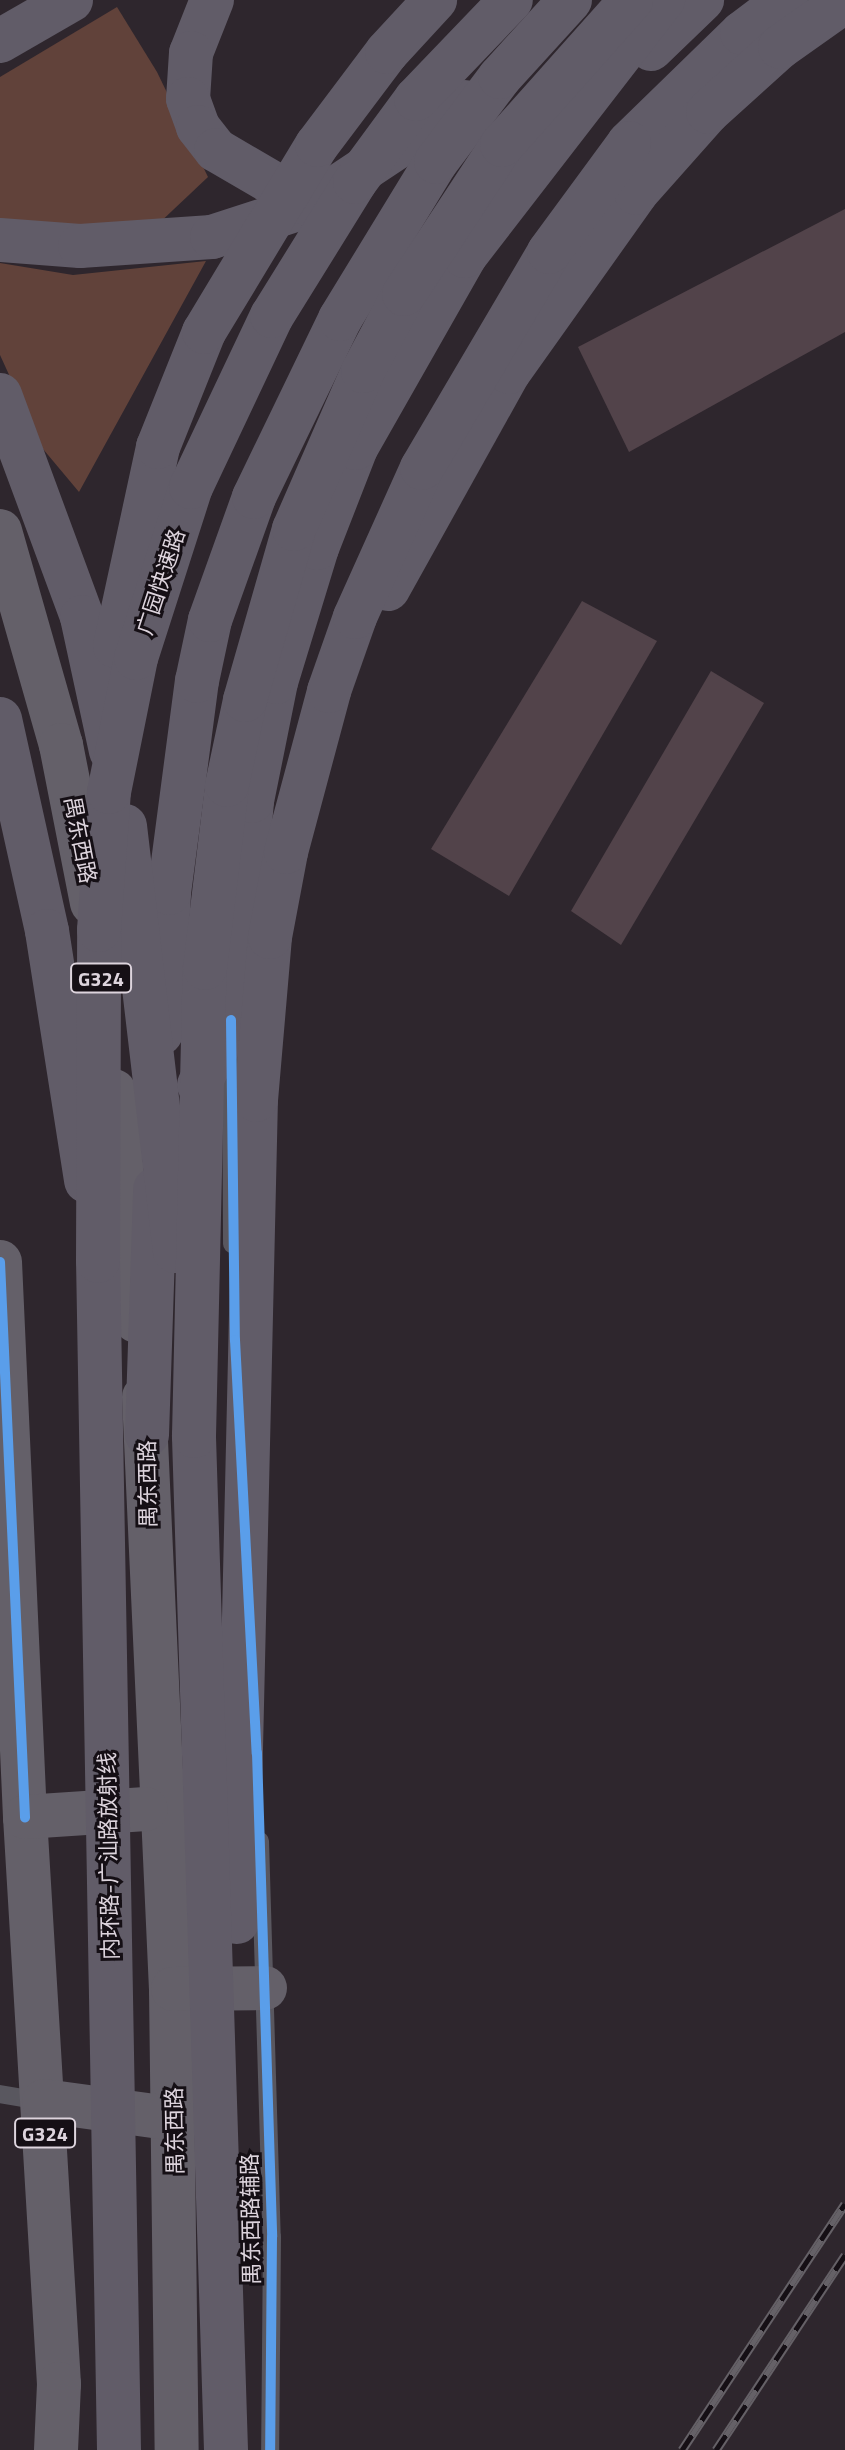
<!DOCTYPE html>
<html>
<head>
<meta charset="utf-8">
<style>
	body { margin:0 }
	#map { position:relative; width:845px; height:2450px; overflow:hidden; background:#2e262d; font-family:"Titillium Web","Noto Sans SC",sans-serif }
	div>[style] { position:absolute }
	.green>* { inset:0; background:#61423a }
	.building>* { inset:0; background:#52434a }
	.lane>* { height:18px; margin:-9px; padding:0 9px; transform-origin:9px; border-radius:9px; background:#59575f }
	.primary>* { height:44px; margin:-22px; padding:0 22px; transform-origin:22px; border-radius:22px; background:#646069 }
	.highway>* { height:44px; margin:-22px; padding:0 22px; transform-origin:22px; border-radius:22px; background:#615c68 }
	.rail>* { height:9px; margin-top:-4.5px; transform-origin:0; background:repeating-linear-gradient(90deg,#150f15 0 18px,#656167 0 36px); box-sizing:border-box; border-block:2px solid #656167 }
	.highway-bridge>* { height:44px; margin:-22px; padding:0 22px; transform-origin:22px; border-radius:22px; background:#615c68 }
	.cycleway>* { height:10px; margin:-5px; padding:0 5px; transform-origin:5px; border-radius:5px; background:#5a9eea }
	span { translate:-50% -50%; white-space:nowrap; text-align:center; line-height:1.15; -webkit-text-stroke:6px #150f15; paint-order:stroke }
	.shield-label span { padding:2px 6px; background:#150f15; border:2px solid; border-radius:6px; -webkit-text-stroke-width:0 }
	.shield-label { font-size:20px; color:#ddd4dd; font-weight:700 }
	.street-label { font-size:22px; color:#ddd4dd }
</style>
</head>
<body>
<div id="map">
	<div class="green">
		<i style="clip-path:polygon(117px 7px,157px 72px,208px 177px,155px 227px,0 225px,0 77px)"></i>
		<i style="clip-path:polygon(206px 261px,79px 492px,43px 449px,0 355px,0 263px,73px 275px)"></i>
	</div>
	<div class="building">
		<i style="clip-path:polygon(845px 209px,845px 332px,629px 452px,578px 347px)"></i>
		<i style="clip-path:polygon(582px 601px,657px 641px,509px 896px,431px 849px)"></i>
		<i style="clip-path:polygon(711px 671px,764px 703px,621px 945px,571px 911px)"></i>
	</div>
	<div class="lane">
		<i style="left:231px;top:1046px;width:198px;rotate:89.7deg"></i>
		<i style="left:260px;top:1841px;width:396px;rotate:88.3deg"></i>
		<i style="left:272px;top:2237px;width:213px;rotate:90.5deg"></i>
		<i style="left:0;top:2094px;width:42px;rotate:9.7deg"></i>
	</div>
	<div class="primary">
		<i style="left:0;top:531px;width:223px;rotate:74.1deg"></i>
		<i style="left:61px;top:745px;width:161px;rotate:78.9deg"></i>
		<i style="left:114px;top:1091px;width:231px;rotate:84.5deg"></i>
		<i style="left:0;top:1262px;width:556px;rotate:87.42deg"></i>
		<i style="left:25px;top:1817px;width:568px;rotate:86.57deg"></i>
		<i style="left:59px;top:2384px;width:66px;rotate:92.6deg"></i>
		<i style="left:144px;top:1397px;width:593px;rotate:87.39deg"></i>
		<i style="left:171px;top:1989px;width:461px;rotate:89.3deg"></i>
		<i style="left:25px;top:1817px;width:121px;rotate:-3.8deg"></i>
		<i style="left:173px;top:1989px;width:92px;rotate:-0.6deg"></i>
		<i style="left:44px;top:2101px;width:132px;rotate:7.8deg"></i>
	</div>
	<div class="highway">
		<i style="left:212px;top:0;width:57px;rotate:111.6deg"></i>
		<i style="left:191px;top:53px;width:46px;rotate:93.7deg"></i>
		<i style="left:188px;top:99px;width:30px;rotate:70deg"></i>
		<i style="left:198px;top:127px;width:29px;rotate:52deg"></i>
		<i style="left:216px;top:150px;width:109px;rotate:30.3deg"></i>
		<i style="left:0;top:41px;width:82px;rotate:-30deg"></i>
		<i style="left:651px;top:49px;width:71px;rotate:-43.9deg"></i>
		<i style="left:629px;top:143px;width:158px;rotate:-44.2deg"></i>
		<i style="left:742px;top:33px;width:55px;rotate:-36.9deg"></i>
		<i style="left:0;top:240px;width:80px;rotate:4.3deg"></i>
		<i style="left:80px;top:246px;width:132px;rotate:-3.9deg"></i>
		<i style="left:212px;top:237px;width:103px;rotate:-18.1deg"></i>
		<i style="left:310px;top:205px;width:186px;rotate:-33.6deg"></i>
		<i style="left:388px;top:589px;width:248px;rotate:-60.9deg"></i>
		<i style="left:509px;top:372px;width:219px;rotate:-54.6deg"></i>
		<i style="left:636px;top:193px;width:108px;rotate:-48.4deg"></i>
		<i style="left:708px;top:112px;width:97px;rotate:-42.1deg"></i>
		<i style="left:780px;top:47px;width:80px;rotate:-35.3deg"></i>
		<i style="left:0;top:719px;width:217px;rotate:77.5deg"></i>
		<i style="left:47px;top:931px;width:253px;rotate:81.1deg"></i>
		<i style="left:161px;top:1033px;width:140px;rotate:-86.7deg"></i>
		<i style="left:169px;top:893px;width:214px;rotate:-82.5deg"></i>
		<i style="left:197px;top:681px;width:62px;rotate:-78deg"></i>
		<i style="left:210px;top:620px;width:131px;rotate:-70.3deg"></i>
		<i style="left:254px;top:497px;width:198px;rotate:-64.2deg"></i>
		<i style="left:340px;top:319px;width:184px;rotate:-58.6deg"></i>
		<i style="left:436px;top:162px;width:106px;rotate:-53deg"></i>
		<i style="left:500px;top:77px;width:104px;rotate:-47.7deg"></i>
		<i style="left:199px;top:1085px;width:72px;rotate:-63.8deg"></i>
		<i style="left:231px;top:1020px;width:220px;rotate:-84.5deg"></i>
		<i style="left:252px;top:801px;width:121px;rotate:-78.6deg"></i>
		<i style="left:276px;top:682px;width:140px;rotate:-73deg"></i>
		<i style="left:317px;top:548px;width:107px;rotate:-68.7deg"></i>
		<i style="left:356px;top:448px;width:221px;rotate:-60.4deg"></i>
		<i style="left:465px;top:256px;width:324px;rotate:-52.3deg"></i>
		<i style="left:147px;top:1435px;width:246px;rotate:-88.1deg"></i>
	</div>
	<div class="rail">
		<i style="left:682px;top:2450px;width:295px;rotate:-56.5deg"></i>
		<i style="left:716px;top:2450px;width:234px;rotate:-56.5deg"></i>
	</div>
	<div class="highway-bridge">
		<i style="left:0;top:395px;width:237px;rotate:69.7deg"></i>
		<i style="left:82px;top:617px;width:137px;rotate:77.8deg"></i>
		<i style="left:115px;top:646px;width:204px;rotate:-77.8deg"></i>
		<i style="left:158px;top:447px;width:124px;rotate:-68.2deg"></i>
		<i style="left:204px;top:332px;width:218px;rotate:-58.9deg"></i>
		<i style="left:317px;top:145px;width:116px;rotate:-53deg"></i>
		<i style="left:387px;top:52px;width:71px;rotate:-47.3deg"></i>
		<i style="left:125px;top:826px;width:428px;rotate:83.3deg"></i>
		<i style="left:237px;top:1922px;width:822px;rotate:-88.68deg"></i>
		<i style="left:256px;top:1100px;width:164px;rotate:-85.1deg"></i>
		<i style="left:270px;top:937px;width:86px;rotate:-79.3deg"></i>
		<i style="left:286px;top:852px;width:167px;rotate:-75deg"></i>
		<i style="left:329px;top:691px;width:78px;rotate:-70.6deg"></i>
		<i style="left:355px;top:617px;width:163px;rotate:-65.8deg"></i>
		<i style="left:422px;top:468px;width:251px;rotate:-59.5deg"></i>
		<i style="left:549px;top:252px;width:135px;rotate:-53.7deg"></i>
		<i style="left:119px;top:2450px;width:1189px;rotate:-91.01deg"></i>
		<i style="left:98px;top:1261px;width:331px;rotate:-89.8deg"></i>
		<i style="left:99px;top:930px;width:138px;rotate:-85.9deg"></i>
		<i style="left:109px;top:792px;width:137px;rotate:-78.6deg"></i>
		<i style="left:136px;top:658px;width:180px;rotate:-72.2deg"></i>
		<i style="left:191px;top:487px;width:189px;rotate:-64.7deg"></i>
		<i style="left:272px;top:316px;width:158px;rotate:-58.2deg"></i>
		<i style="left:355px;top:182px;width:103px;rotate:-53.7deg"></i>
		<i style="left:416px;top:99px;width:137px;rotate:-46.2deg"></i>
		<i style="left:226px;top:2450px;width:1015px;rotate:-91.81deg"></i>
		<i style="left:194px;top:1436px;width:468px;rotate:-88.7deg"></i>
		<i style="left:205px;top:968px;width:184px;rotate:-83.1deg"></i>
		<i style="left:227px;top:785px;width:87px;rotate:-78deg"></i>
		<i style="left:245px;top:700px;width:178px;rotate:-74deg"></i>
		<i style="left:294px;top:529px;width:172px;rotate:-66.4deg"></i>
		<i style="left:363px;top:371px;width:87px;rotate:-62deg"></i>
		<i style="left:404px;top:294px;width:178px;rotate:-56.7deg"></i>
		<i style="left:502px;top:145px;width:194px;rotate:-48.3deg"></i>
	</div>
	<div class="cycleway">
		<i style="left:231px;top:1020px;width:320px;rotate:89.3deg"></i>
		<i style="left:235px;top:1340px;width:414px;rotate:87deg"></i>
		<i style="left:257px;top:1753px;width:484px;rotate:88.2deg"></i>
		<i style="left:272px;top:2237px;width:213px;rotate:90.5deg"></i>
		<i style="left:0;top:1262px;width:556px;rotate:87.42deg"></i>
	</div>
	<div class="shield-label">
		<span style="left:101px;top:978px">G324</span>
		<span style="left:45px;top:2133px">G324</span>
	</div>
	<div class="street-label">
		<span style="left:161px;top:582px;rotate:-72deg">广园快速路</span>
		<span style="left:80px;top:840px;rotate:79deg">禺东西路</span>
		<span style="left:148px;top:1484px;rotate:-91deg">禺东西路</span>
		<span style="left:109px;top:1856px;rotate:-91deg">内环路-广汕路放射线</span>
		<span style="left:175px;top:2131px;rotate:-91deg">禺东西路</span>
		<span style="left:251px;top:2219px;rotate:-91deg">禺东西路辅路</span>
	</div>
</div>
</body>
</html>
